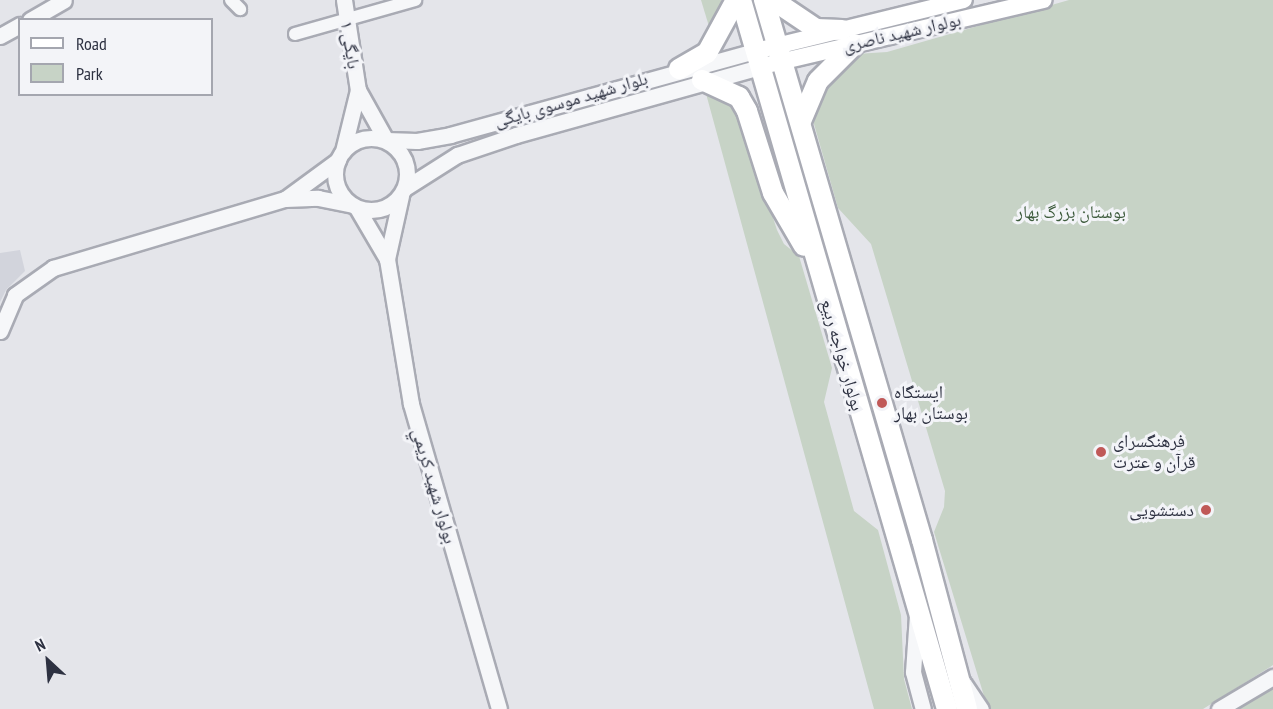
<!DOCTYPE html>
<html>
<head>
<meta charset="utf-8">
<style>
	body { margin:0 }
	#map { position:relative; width:1273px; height:709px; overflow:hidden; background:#e4e5ea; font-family:"PT Sans Narrow","Noto Naskh Arabic",sans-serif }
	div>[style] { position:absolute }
	.built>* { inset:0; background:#d2d4dc }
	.green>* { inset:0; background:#c7d3c6 }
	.roads { filter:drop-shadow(2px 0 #a9abb4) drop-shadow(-2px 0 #a9abb4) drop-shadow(0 2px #a9abb4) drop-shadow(0 -2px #a9abb4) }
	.minor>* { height:12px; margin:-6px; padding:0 6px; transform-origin:6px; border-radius:6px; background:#f6f7f9 }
	.tertiary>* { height:15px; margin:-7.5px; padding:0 7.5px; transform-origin:7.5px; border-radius:7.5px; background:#f6f7f9 }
	.tertiary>.ring { margin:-7.5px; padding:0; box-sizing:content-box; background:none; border:15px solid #f6f7f9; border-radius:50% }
	.secondary>* { height:16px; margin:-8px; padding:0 8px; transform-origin:8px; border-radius:8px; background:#fff }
	.primary>* { height:20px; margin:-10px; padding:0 10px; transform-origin:10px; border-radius:10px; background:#fff }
	.dots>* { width:16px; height:16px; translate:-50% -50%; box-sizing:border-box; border:3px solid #f3f4f8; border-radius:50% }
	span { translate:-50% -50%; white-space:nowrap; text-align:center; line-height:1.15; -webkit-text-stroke:6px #f3f4f8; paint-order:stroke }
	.street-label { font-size:18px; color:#2d3141 }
	.park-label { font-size:18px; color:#3d5b3c }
	.poi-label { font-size:18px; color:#2d3141 }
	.left { translate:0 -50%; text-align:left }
	.right { translate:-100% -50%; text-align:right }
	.legend { position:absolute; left:18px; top:18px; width:195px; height:78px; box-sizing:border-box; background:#f3f4f8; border:2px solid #a4a6af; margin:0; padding:8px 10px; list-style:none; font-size:18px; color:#2d3141 }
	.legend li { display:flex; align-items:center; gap:12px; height:30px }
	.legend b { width:30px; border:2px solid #a4a6af }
	.north { position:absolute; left:18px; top:631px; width:60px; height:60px; -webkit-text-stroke:4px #f3f4f8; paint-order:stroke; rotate:334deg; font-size:16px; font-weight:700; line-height:24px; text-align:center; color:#2d3141 }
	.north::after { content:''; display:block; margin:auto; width:21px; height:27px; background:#2d3141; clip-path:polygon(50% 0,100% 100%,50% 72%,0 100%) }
</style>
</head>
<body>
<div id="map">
	<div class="built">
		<i style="clip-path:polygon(20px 250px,25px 271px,6px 290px,0 302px,0 253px)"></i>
	</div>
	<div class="green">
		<i style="clip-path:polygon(701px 0,721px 0,721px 14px,711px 33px)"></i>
		<i style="clip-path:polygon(1069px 0,1273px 0,1273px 665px,1203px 709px,988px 709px,934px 532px,944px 507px,945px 491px,871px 244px,838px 208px,812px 117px,812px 101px,856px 54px,887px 52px)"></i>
		<i style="clip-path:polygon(705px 90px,736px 104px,777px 230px,784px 244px,799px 256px,832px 368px,824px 402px,854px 511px,878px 530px,901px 615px,904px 679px,912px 709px,874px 709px)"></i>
		<i style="clip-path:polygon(1273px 683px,1273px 709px,1229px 709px)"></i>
	</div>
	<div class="roads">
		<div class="minor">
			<i style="left:231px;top:0;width:13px;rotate:45deg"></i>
			<i style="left:295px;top:34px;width:125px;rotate:-15.8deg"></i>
		</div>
		<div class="tertiary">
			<i style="left:344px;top:0;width:91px;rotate:81.2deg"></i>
			<i style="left:358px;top:90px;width:57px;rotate:60.8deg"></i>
			<i style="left:386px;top:140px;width:31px;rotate:2deg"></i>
			<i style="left:417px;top:141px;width:34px;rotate:-10deg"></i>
			<i style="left:450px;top:135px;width:317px;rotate:-15.4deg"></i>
			<i style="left:30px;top:20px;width:39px;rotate:-30deg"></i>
			<i style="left:0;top:36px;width:23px;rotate:-29deg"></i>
			<i class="ring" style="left:335px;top:138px;width:57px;height:57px"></i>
			<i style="left:343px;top:151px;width:63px;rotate:-76.2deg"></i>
			<i style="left:405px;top:188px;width:62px;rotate:-32.4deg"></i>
			<i style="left:457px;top:155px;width:62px;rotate:-18.7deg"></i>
			<i style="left:516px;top:135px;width:253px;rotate:-15.6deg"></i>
			<i style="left:401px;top:196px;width:65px;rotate:102.5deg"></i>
			<i style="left:387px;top:259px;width:147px;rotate:80.6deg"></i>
			<i style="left:411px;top:404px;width:317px;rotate:73.9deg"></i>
			<i style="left:285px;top:199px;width:66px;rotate:-36.3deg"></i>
			<i style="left:357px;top:208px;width:59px;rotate:59.5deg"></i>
			<i style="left:0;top:331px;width:39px;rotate:-67deg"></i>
			<i style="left:15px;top:295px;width:47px;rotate:-35.4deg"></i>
			<i style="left:53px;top:268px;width:242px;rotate:-16.6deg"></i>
			<i style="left:285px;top:199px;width:33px;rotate:-2deg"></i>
			<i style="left:318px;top:198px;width:33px;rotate:11deg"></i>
			<i style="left:917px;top:615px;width:57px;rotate:94deg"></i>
			<i style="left:913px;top:672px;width:38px;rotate:75deg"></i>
			<i style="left:964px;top:684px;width:30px;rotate:56deg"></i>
			<i style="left:1219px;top:709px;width:63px;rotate:-30.7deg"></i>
		</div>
		<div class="secondary">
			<i style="left:756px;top:51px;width:214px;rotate:-13.8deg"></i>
			<i style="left:771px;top:64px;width:280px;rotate:-13.2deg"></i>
		</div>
		<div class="primary">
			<i style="left:741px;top:0;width:738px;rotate:73.8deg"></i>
			<i style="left:764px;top:0;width:563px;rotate:73.69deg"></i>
			<i style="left:922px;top:540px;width:175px;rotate:75.1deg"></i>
			<i style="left:773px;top:0;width:52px;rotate:34deg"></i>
			<i style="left:816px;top:29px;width:26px;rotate:2deg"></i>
			<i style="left:679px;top:69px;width:32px;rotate:-30deg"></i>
			<i style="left:707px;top:53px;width:60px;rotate:-61.3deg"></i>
			<i style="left:702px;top:80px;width:41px;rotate:24.7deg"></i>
			<i style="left:739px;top:97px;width:16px;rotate:60deg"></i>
			<i style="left:747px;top:111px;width:86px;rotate:72.4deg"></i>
			<i style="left:773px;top:193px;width:61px;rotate:59.7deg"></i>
			<i style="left:801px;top:121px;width:43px;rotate:-67deg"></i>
			<i style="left:818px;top:81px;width:52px;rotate:-45deg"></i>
		</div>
	</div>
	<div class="dots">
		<i style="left:882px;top:403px;background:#c05958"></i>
		<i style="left:1101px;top:452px;background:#c05958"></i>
		<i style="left:1206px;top:510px;background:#c05958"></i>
	</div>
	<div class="street-label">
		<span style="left:902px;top:33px;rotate:-13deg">بولوار شهید ناصری</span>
		<span style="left:350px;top:45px;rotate:81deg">بایگی ۱</span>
		<span style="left:571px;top:100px;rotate:-16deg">بلوار شهید موسوی بایگی</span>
		<span style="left:842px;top:355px;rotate:74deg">بولوار خواجه ربیع</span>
		<span style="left:434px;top:486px;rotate:74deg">بولوار شهيد كريمي</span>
	</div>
	<div class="park-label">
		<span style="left:1071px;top:212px">بوستان بزرگ بهار</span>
	</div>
	<div class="poi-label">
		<span class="left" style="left:894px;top:403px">ایستگاه<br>بوستان بهار</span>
		<span class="left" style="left:1113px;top:452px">فرهنگسرای<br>قرآن و عترت</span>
		<span class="right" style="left:1194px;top:510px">دستشویی</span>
	</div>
	<ul class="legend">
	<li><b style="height:8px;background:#fff"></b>Road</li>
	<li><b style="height:16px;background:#c7d3c6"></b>Park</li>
	</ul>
	<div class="north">N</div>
</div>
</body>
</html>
